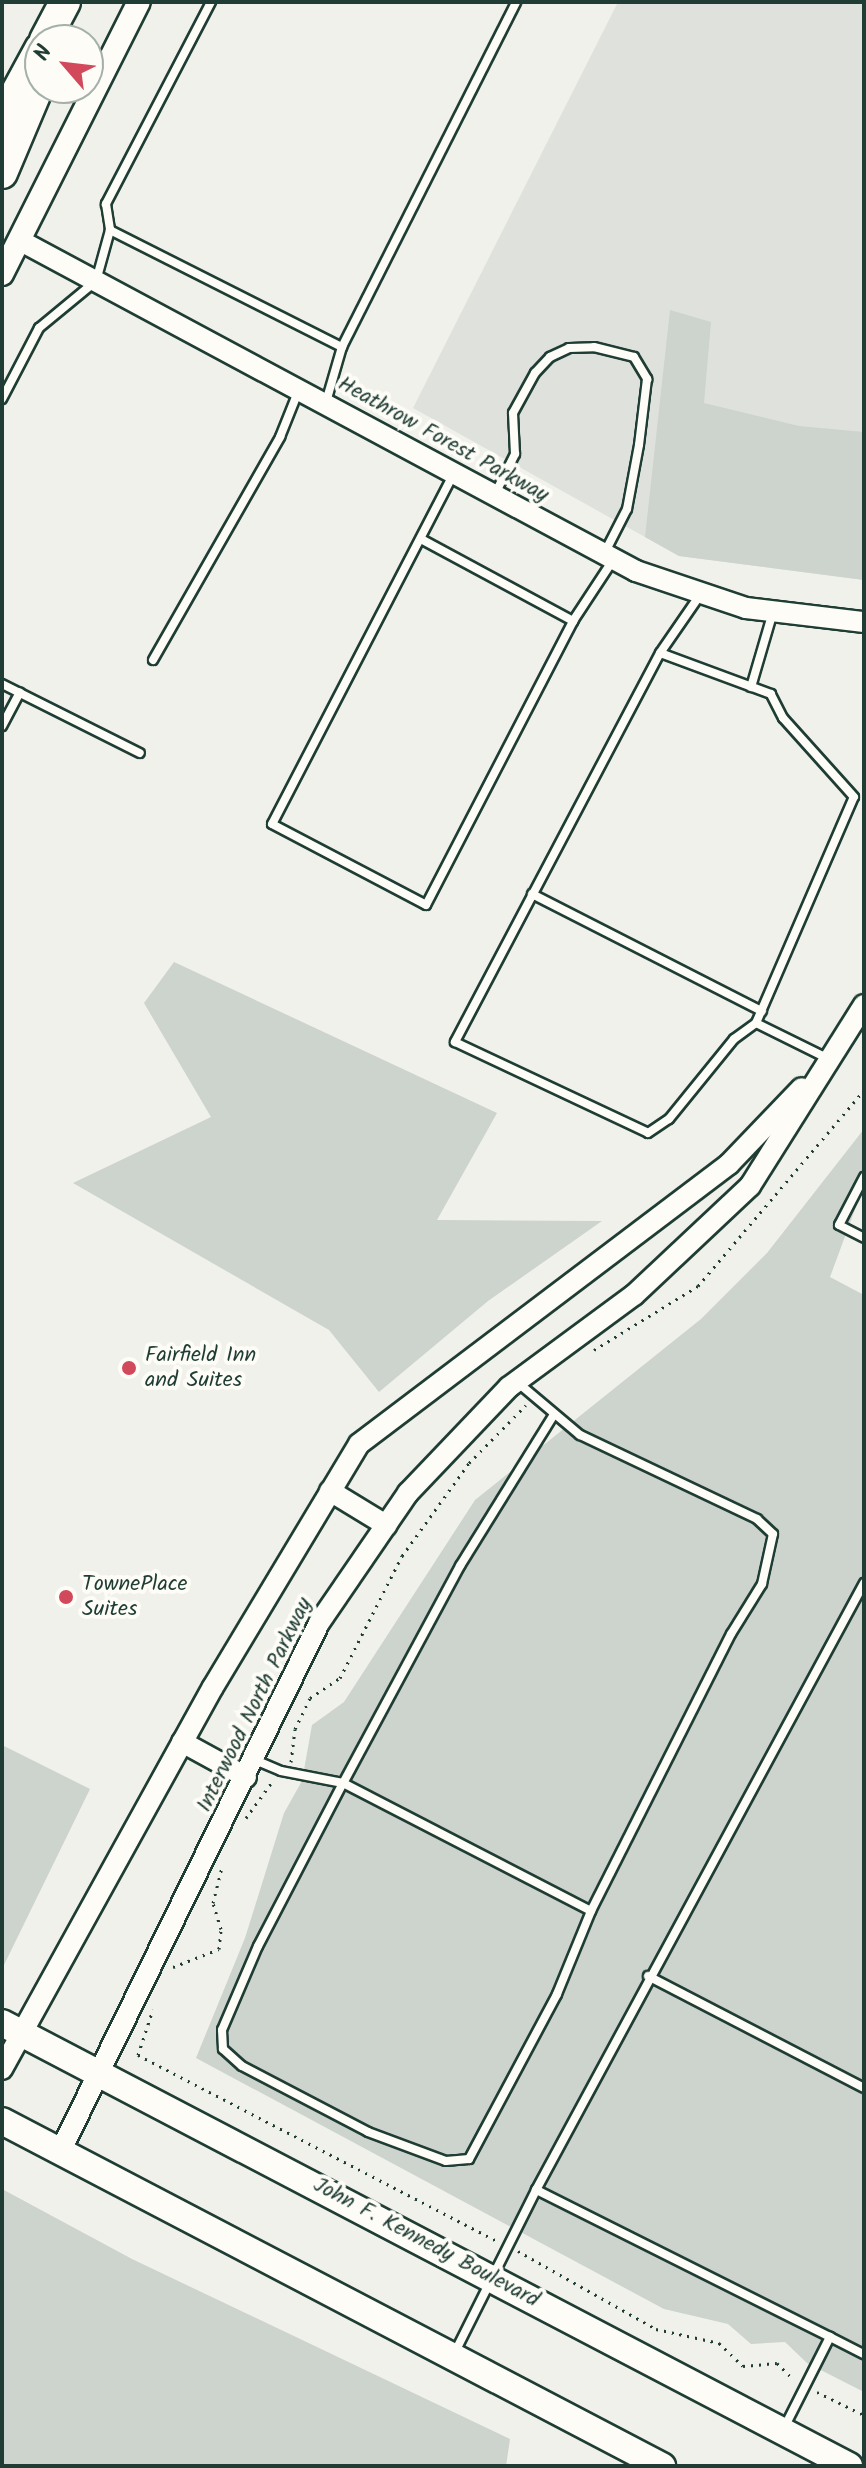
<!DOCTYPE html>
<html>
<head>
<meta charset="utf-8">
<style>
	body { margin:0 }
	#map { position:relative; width:866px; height:2468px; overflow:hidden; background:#f0f1eb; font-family:Kalam,sans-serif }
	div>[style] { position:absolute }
	.built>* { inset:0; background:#dfe2dc }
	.green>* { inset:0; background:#cdd3cd }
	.path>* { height:3px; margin-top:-1.5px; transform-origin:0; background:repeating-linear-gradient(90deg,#1f3d34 0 2px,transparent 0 8px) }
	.roads { filter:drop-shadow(2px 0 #1f3d34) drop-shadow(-2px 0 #1f3d34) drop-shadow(0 2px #1f3d34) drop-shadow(0 -2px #1f3d34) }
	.service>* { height:8px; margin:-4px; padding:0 4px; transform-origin:4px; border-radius:4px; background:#fdfcf7 }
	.tertiary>* { height:20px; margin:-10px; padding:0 10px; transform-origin:10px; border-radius:10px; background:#fdfcf7 }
	.secondary>* { height:22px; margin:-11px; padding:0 11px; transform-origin:11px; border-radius:11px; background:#fdfcf7 }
	.primary>* { height:26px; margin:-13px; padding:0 13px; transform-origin:13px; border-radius:13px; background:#fdfcf7 }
	.motorway>* { height:30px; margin:-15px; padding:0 15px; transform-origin:15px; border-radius:15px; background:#fdfcf7 }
	.dots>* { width:22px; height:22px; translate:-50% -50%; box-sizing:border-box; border:4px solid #fdfcf7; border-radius:50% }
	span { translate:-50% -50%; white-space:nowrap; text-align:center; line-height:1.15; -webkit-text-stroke:8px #fdfcf7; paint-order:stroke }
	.street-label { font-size:22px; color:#1f3d34 }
	.poi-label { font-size:22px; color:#1f3d34 }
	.left { translate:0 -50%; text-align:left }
	.frame { position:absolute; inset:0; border:4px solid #1f3d34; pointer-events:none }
	.north { position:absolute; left:24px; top:24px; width:80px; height:80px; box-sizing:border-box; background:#fdfcf7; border:2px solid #a4b0a9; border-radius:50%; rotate:298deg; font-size:22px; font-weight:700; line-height:32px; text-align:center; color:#1f3d34 }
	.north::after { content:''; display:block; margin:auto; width:28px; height:36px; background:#d1495b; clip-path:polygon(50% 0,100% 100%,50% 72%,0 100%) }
</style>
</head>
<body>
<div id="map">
	<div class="built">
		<i style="clip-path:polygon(618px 2px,864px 2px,864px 580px,679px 556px,413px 408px)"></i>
	</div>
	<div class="green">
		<i style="clip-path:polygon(670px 310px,711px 322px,704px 403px,799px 426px,864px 432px,864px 580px,679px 556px,645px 537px)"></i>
		<i style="clip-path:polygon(174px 962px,497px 1113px,437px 1220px,602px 1221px,488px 1301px,379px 1392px,329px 1330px,73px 1183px,211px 1117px,144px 1003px)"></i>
		<i style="clip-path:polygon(864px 1129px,864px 1185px,830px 1277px,864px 1295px,864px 2392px,807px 2363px,785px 2342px,751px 2344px,728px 2324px,664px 2309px,196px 2058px,245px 1938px,284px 1813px,302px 1781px,312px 1725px,344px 1702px,475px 1500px,701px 1319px,767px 1253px)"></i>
		<i style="clip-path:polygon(2px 1745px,90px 1789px,2px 1969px)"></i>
		<i style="clip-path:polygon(2px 2189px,132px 2259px,510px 2439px,506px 2466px,2px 2466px)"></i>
	</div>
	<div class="path">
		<i style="left:594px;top:1350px;width:122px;rotate:-31.6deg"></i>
		<i style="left:698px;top:1286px;width:257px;rotate:-49.7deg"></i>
		<i style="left:291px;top:1762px;width:33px;rotate:-83deg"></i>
		<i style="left:295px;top:1729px;width:34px;rotate:-64deg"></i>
		<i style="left:310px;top:1698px;width:36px;rotate:-34deg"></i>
		<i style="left:340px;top:1678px;width:137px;rotate:-63.1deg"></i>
		<i style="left:402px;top:1556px;width:115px;rotate:-54.2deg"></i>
		<i style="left:469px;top:1463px;width:81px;rotate:-45.5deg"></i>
		<i style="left:246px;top:1818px;width:44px;rotate:-54.2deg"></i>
		<i style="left:173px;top:1967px;width:49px;rotate:-21.4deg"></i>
		<i style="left:219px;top:1949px;width:20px;rotate:-84deg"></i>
		<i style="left:221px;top:1929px;width:27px;rotate:-107deg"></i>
		<i style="left:213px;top:1903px;width:36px;rotate:-76deg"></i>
		<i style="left:138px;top:2055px;width:48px;rotate:-71.9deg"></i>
		<i style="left:138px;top:2055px;width:404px;rotate:27.4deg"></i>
		<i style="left:518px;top:2251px;width:159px;rotate:29.5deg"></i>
		<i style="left:656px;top:2329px;width:65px;rotate:12.5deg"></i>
		<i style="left:719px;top:2343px;width:33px;rotate:44deg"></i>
		<i style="left:743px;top:2366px;width:34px;rotate:-5deg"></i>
		<i style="left:777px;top:2363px;width:23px;rotate:45deg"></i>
		<i style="left:817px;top:2392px;width:52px;rotate:26.1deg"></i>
	</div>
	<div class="roads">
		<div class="service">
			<i style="left:211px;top:2px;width:228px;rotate:117.5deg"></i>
			<i style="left:106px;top:204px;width:26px;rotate:81deg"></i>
			<i style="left:110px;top:230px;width:260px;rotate:26.8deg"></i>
			<i style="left:342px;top:347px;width:386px;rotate:-63.2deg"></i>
			<i style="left:2px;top:399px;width:80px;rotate:-62.5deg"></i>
			<i style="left:39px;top:328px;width:74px;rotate:-39.5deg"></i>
			<i style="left:96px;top:281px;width:53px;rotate:-74.6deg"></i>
			<i style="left:326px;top:402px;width:57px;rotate:-73.8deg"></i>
			<i style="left:453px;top:475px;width:393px;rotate:117.4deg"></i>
			<i style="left:272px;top:824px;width:174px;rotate:27.7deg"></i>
			<i style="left:426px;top:905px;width:320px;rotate:-62.6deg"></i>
			<i style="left:573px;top:621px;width:73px;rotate:-56.7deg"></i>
			<i style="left:495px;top:494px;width:45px;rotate:-63.4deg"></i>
			<i style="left:515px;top:454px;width:41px;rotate:-92.8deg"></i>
			<i style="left:513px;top:413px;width:46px;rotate:-61.2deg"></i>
			<i style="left:535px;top:373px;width:22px;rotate:-47deg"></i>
			<i style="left:550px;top:357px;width:21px;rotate:-25deg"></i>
			<i style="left:569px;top:348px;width:25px;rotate:-2deg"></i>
			<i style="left:594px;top:347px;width:41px;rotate:14deg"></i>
			<i style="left:634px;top:357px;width:26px;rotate:59deg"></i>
			<i style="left:647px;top:379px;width:66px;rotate:96.9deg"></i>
			<i style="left:639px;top:445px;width:65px;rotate:100.6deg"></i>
			<i style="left:627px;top:509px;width:51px;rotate:117.1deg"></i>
			<i style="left:421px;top:539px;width:173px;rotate:28.3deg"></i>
			<i style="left:660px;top:653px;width:70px;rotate:-55.4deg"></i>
			<i style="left:153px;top:660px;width:257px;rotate:-60.3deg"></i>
			<i style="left:280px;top:437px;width:48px;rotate:-68.2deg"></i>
			<i style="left:2px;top:684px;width:154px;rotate:26.6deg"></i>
			<i style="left:751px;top:687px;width:78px;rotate:-73.7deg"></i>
			<i style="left:2px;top:726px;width:38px;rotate:-62deg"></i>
			<i style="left:532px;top:894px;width:258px;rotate:27deg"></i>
			<i style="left:756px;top:1023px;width:246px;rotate:-66.6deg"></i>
			<i style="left:854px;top:797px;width:106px;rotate:-131.9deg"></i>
			<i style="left:783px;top:718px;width:27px;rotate:-117deg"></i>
			<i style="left:771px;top:694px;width:118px;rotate:-159.7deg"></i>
			<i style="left:660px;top:653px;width:440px;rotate:117.8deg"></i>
			<i style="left:455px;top:1042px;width:213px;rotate:25.2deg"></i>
			<i style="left:648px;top:1133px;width:25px;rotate:-34deg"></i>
			<i style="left:669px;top:1119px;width:103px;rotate:-50.9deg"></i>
			<i style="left:734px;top:1039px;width:27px;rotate:-36deg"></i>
			<i style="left:756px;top:1023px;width:81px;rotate:26.3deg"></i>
			<i style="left:864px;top:1177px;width:54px;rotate:117.5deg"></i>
			<i style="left:839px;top:1225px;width:28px;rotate:27deg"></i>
			<i style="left:553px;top:1416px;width:176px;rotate:121.8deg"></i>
			<i style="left:460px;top:1566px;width:247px;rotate:118.3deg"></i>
			<i style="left:343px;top:1783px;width:279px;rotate:27.3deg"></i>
			<i style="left:255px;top:1760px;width:28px;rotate:23deg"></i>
			<i style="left:281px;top:1771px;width:63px;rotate:11deg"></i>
			<i style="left:343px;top:1783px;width:184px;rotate:117.5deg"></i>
			<i style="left:258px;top:1946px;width:91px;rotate:113.2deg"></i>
			<i style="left:222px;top:2030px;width:19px;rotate:87deg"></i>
			<i style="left:223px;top:2049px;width:25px;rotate:42deg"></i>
			<i style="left:242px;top:2066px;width:142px;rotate:27.6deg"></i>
			<i style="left:368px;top:2132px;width:83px;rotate:20.4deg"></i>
			<i style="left:446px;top:2161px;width:23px;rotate:-5deg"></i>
			<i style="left:469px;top:2159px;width:187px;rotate:-61.9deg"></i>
			<i style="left:557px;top:1994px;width:90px;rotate:-67.7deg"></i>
			<i style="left:591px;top:1911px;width:310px;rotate:-63.2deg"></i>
			<i style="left:731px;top:1634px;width:59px;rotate:-58.2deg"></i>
			<i style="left:762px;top:1584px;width:51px;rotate:-77.6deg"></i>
			<i style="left:773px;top:1534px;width:22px;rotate:-137deg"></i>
			<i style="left:757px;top:1519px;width:196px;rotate:-154.6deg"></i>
			<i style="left:580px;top:1435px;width:82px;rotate:-139.9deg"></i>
			<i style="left:648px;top:1976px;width:243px;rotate:27.4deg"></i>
			<i style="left:830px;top:2337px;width:38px;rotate:27deg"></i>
			<i style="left:455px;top:2352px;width:181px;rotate:-63.4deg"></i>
			<i style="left:785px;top:2426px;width:100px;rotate:-63.2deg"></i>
			<i style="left:830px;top:2337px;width:329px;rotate:-153.4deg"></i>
			<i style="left:536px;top:2190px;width:690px;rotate:-61.61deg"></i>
		</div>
		<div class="tertiary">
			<i style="left:19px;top:240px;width:700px;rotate:28.21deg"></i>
			<i style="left:636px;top:571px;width:116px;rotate:18.6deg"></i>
			<i style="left:746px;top:608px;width:119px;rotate:6.8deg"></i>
			<i style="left:330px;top:1491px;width:66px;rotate:31.3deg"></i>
			<i style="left:182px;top:1742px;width:73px;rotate:28.7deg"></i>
			<i style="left:2px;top:2069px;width:436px;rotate:-61.1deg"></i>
			<i style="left:213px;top:1687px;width:283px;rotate:-59deg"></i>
			<i style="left:359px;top:1444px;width:464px;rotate:-37.1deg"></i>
			<i style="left:729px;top:1164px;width:105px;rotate:-46.2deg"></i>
			<i style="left:60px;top:2152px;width:589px;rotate:-63.91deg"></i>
			<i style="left:319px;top:1623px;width:158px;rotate:-55.6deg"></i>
			<i style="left:408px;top:1493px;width:146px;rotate:-46.4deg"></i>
			<i style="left:509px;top:1387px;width:155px;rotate:-36.4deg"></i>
			<i style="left:634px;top:1295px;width:159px;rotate:-43.2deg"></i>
			<i style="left:750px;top:1186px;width:214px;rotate:-57.8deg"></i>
		</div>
		<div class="secondary">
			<i style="left:2px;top:274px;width:305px;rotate:-63.3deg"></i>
		</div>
		<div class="primary">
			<i style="left:2px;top:2023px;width:956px;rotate:27.61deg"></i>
			<i style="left:2px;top:2121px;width:745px;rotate:27.6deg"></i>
		</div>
		<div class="motorway">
			<i style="left:45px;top:40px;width:43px;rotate:-62.2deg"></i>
			<i style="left:2px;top:119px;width:80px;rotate:-61.5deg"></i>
			<i style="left:2px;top:173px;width:98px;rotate:-67.1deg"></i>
		</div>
	</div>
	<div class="dots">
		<i style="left:129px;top:1368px;background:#d1495b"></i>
		<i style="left:66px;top:1597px;background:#d1495b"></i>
	</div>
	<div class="street-label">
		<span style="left:443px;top:440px;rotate:29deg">Heathrow Forest Parkway</span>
		<span style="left:255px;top:1705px;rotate:-64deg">Interwood North Parkway</span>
		<span style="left:426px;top:2243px;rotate:28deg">John F. Kennedy Boulevard</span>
	</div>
	<div class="poi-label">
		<span class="left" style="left:145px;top:1368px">Fairfield Inn<br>and Suites</span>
		<span class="left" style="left:82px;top:1597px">TownePlace<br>Suites</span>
	</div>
	<div class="frame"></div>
	<div class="north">N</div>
</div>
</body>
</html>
